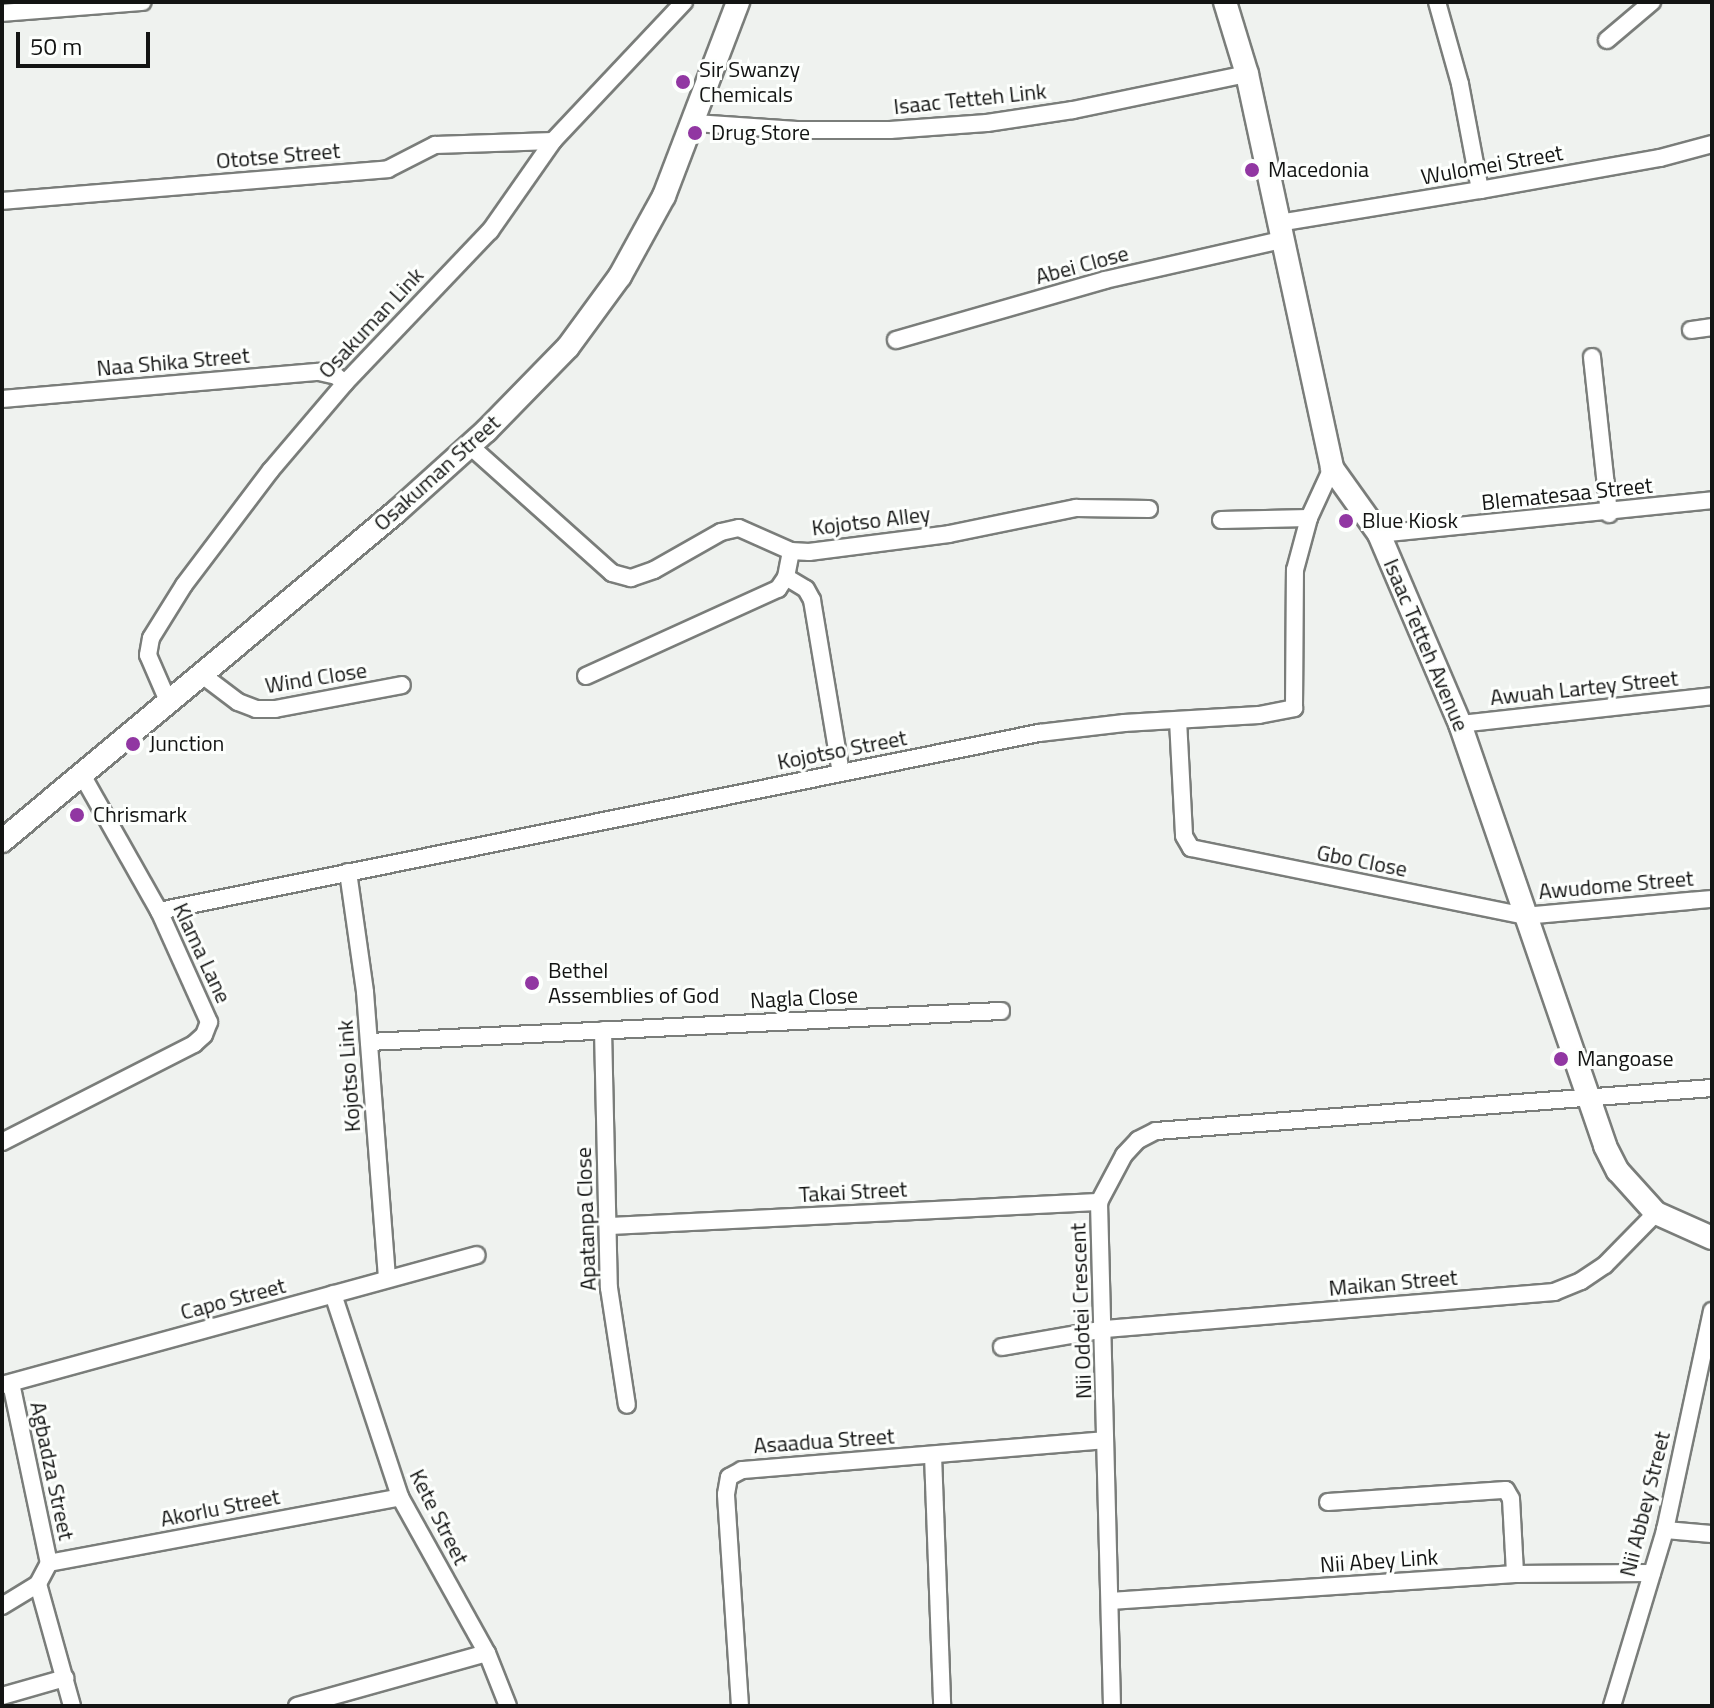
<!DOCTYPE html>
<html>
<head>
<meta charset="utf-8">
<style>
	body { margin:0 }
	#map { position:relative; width:1714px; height:1708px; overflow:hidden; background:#eff2ef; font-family:"Titillium Web",sans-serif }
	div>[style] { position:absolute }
	.roads { filter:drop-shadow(2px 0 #7a7d7a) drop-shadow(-2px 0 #7a7d7a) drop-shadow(0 2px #7a7d7a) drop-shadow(0 -2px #7a7d7a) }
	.minor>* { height:16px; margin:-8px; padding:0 8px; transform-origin:8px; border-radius:8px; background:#fff }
	.tertiary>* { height:22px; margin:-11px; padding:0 11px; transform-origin:11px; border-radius:11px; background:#fff }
	.dots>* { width:22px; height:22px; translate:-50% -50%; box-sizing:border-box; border:4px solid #fdfffd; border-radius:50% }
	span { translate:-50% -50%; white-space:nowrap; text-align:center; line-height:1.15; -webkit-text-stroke:6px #fdfffd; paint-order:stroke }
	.poi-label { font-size:22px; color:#131413 }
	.left { translate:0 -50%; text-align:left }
	.street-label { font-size:22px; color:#131413 }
	.frame { position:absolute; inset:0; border:4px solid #131413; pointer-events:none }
	.scale { position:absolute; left:16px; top:32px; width:134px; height:36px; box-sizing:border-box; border:4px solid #131413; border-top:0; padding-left:10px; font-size:24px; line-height:28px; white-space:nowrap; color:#131413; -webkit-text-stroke:6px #fdfffd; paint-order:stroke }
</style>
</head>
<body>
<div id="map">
	<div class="roads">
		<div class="minor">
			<i style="left:1437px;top:2px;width:85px;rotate:74.3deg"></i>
			<i style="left:1460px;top:84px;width:108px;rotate:79.3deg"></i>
			<i style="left:2px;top:13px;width:141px;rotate:-4.5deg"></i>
			<i style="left:1607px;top:40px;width:59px;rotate:-40.2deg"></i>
			<i style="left:695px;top:123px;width:102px;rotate:3.9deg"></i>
			<i style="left:797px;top:130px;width:93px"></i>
			<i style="left:890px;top:130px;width:97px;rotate:-4.1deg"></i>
			<i style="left:987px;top:123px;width:87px;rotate:-8.6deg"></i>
			<i style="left:1073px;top:110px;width:178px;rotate:-11.7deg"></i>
			<i style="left:2px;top:201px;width:387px;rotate:-4.7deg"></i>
			<i style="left:388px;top:169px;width:53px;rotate:-27.1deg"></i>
			<i style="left:435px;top:145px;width:118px;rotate:-1.9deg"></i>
			<i style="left:1278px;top:223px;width:205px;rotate:-9.3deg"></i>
			<i style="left:1480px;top:190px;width:183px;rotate:-10.1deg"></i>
			<i style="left:1660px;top:158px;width:54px;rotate:-15.1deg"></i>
			<i style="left:1691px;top:330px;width:21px;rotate:-8deg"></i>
			<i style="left:896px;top:340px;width:217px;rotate:-16deg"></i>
			<i style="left:1105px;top:280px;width:180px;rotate:-12.8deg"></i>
			<i style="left:1592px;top:357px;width:158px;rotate:83.8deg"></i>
			<i style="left:2px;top:399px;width:318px;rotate:-4.9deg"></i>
			<i style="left:319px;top:372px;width:17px;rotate:13deg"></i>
			<i style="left:336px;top:376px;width:11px;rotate:38deg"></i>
			<i style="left:469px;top:445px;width:192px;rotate:41.8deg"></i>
			<i style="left:612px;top:573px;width:20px;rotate:15deg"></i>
			<i style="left:631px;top:578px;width:24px;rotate:-19deg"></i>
			<i style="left:654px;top:570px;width:77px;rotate:-29.6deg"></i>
			<i style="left:721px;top:532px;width:18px;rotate:-13deg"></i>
			<i style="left:739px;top:528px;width:57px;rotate:23.9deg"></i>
			<i style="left:791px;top:551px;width:18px;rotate:3deg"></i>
			<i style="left:809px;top:552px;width:141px;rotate:-7.3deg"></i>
			<i style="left:949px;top:534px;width:130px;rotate:-11.6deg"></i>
			<i style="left:1076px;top:508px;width:73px;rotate:0.8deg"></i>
			<i style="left:1221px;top:520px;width:88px;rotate:-1.3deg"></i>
			<i style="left:1379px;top:534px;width:335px;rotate:-5.8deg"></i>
			<i style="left:786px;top:577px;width:23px;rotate:31deg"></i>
			<i style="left:806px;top:589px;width:13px;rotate:61deg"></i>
			<i style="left:812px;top:600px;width:175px;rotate:80.5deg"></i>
			<i style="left:201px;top:674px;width:46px;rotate:37.1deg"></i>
			<i style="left:238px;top:702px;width:19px;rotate:21deg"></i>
			<i style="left:256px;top:709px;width:19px"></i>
			<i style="left:275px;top:709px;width:129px;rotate:-10.7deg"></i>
			<i style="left:586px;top:676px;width:211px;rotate:-24.4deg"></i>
			<i style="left:778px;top:589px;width:14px;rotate:-56deg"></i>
			<i style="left:786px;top:577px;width:26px;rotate:-79deg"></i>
			<i style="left:168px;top:701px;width:50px;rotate:-113.5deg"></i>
			<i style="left:148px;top:655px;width:17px;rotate:-80deg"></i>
			<i style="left:151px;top:638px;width:62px;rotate:-58.1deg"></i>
			<i style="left:184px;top:585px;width:144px;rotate:-52.9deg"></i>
			<i style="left:271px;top:470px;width:114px;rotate:-49.6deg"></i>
			<i style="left:345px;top:383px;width:210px;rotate:-46.4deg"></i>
			<i style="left:490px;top:231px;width:110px;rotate:-55deg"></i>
			<i style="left:553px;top:141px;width:191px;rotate:-46.7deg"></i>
			<i style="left:1178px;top:720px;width:116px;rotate:87deg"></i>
			<i style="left:1184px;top:836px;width:14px;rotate:60deg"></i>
			<i style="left:1191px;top:848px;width:340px;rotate:11.5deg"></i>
			<i style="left:1524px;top:916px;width:189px;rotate:-5.2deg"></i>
			<i style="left:1460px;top:724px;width:254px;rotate:-6.3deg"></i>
			<i style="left:348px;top:872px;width:121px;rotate:81.9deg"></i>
			<i style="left:365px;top:992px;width:286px;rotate:85.6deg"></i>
			<i style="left:159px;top:911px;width:898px;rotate:-11.44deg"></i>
			<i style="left:1039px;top:733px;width:86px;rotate:-6.7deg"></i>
			<i style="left:1124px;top:723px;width:135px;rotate:-3.4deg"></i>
			<i style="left:1259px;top:715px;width:36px;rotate:-11deg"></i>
			<i style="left:1294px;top:708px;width:138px;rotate:-89.6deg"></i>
			<i style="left:1295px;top:570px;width:54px;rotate:-74.9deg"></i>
			<i style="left:1309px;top:518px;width:55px;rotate:-65.3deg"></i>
			<i style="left:603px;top:1030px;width:258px;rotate:88.7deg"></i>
			<i style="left:609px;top:1288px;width:118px;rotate:81.3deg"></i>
			<i style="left:369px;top:1042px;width:633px;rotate:-2.81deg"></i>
			<i style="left:2px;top:1142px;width:216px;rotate:-27deg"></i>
			<i style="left:194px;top:1044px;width:13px;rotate:-42deg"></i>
			<i style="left:204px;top:1035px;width:14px;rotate:-69deg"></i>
			<i style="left:209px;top:1022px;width:122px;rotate:-114.2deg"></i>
			<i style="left:159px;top:911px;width:156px;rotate:-119.5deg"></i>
			<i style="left:608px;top:1226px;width:492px;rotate:-2.8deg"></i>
			<i style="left:333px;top:1294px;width:214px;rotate:71.7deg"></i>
			<i style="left:400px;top:1497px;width:179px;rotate:60.9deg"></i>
			<i style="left:487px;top:1653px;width:57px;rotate:68.4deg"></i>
			<i style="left:1002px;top:1347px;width:105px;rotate:-9.9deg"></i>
			<i style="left:1105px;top:1329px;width:451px;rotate:-4.7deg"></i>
			<i style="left:1554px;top:1292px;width:29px;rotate:-22deg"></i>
			<i style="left:1581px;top:1281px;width:29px;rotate:-34deg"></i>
			<i style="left:1605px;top:1265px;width:73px;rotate:-45.6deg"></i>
			<i style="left:11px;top:1383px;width:184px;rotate:78.1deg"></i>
			<i style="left:49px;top:1563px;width:24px;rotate:118deg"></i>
			<i style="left:38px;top:1584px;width:127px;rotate:74.4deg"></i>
			<i style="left:2px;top:1385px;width:492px;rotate:-15.3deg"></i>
			<i style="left:933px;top:1455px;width:251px;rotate:87.9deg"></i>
			<i style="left:1328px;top:1502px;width:178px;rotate:-3.9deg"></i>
			<i style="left:1506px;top:1490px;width:10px;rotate:61deg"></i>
			<i style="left:1511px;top:1499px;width:75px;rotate:86.9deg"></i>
			<i style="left:1665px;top:1530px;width:47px;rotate:4.9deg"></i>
			<i style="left:49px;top:1563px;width:357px;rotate:-10.6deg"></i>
			<i style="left:1110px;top:1601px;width:406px;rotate:-3.8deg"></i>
			<i style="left:1515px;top:1574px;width:137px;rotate:-0.4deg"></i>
			<i style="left:2px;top:1606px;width:42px;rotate:-31.4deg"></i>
			<i style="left:2px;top:1696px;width:66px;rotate:-15.9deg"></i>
			<i style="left:297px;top:1706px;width:197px;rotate:-15.6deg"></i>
			<i style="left:740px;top:1706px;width:212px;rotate:-93.8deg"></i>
			<i style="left:726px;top:1494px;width:17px;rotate:-80deg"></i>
			<i style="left:729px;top:1477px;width:15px;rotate:-28deg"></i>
			<i style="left:742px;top:1470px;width:364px;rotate:-4.7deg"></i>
			<i style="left:1112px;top:1706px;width:504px;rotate:-91.48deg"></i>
			<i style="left:1099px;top:1202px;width:53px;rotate:-62deg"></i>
			<i style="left:1124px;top:1155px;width:21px;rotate:-47deg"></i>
			<i style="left:1138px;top:1140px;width:20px;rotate:-27deg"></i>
			<i style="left:1156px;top:1131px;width:558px;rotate:-4.42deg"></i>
			<i style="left:1612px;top:1706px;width:184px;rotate:-73.2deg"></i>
			<i style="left:1665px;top:1530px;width:224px;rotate:-77.9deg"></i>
		</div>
		<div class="tertiary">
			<i style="left:1225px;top:2px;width:75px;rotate:73deg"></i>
			<i style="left:1247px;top:74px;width:403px;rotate:77.8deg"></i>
			<i style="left:1332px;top:468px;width:81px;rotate:54.5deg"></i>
			<i style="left:1379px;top:534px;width:207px;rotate:66.9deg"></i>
			<i style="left:1460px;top:724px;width:446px;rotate:71deg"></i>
			<i style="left:1605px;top:1146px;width:28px;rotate:63deg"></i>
			<i style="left:1618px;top:1171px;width:57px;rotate:47.9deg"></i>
			<i style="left:1656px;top:1213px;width:61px;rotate:24.1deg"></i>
			<i style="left:2px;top:841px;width:513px;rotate:-39.86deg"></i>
			<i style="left:396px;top:512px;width:121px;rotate:-42deg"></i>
			<i style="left:486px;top:431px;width:117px;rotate:-45.7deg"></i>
			<i style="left:568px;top:347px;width:88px;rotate:-53.8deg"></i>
			<i style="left:620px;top:276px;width:91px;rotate:-61.2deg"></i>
			<i style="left:664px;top:196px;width:208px;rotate:-69.1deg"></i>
		</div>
	</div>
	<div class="dots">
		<i style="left:683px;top:82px;background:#9137a2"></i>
		<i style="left:695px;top:133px;background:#9137a2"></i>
		<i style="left:1252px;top:170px;background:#9137a2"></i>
		<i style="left:1346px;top:521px;background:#9137a2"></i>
		<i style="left:133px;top:744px;background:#9137a2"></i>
		<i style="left:77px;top:815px;background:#9137a2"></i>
		<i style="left:532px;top:983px;background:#9137a2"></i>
		<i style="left:1561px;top:1059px;background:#9137a2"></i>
	</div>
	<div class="poi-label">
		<span class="left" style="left:699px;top:82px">Sir Swanzy<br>Chemicals</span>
		<span class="left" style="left:711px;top:133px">Drug Store</span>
		<span class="left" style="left:1268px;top:170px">Macedonia</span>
		<span class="left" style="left:1362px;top:521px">Blue Kiosk</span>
		<span class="left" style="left:149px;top:744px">Junction</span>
		<span class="left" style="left:93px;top:815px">Chrismark</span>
		<span class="left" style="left:548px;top:983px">Bethel<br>Assemblies of God</span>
		<span class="left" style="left:1577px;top:1059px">Mangoase</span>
	</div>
	<div class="street-label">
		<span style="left:970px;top:99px;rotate:-6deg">Isaac Tetteh Link</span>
		<span style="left:278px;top:156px;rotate:-5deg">Ototse Street</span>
		<span style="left:1492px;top:165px;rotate:-10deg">Wulomei Street</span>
		<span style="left:1082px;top:265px;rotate:-15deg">Abei Close</span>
		<span style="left:371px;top:323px;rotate:-47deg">Osakuman Link</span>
		<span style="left:173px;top:362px;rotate:-5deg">Naa Shika Street</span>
		<span style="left:437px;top:473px;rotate:-42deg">Osakuman Street</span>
		<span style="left:1567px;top:494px;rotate:-6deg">Blematesaa Street</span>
		<span style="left:871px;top:521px;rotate:-7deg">Kojotso Alley</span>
		<span style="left:1426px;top:645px;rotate:67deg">Isaac Tetteh Avenue</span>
		<span style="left:316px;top:678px;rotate:-9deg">Wind Close</span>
		<span style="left:1584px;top:688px;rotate:-6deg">Awuah Lartey Street</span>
		<span style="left:842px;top:750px;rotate:-11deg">Kojotso Street</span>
		<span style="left:1362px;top:861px;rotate:11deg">Gbo Close</span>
		<span style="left:1616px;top:885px;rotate:-5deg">Awudome Street</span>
		<span style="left:202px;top:953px;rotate:65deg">Klama Lane</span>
		<span style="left:804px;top:998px;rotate:-3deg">Nagla Close</span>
		<span style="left:349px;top:1076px;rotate:-94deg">Kojotso Link</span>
		<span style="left:853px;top:1192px;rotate:-3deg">Takai Street</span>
		<span style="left:586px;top:1219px;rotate:-92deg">Apatanpa Close</span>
		<span style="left:1393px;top:1283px;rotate:-5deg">Maikan Street</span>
		<span style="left:233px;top:1299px;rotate:-15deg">Capo Street</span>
		<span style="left:1081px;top:1311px;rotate:-92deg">Nii Odotei Crescent</span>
		<span style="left:824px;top:1441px;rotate:-4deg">Asaadua Street</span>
		<span style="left:52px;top:1471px;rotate:78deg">Agbadza Street</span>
		<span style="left:1645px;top:1504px;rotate:-76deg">Nii Abbey Street</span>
		<span style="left:220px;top:1508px;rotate:-11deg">Akorlu Street</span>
		<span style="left:439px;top:1517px;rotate:63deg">Kete Street</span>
		<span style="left:1379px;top:1561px;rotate:-4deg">Nii Abey Link</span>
	</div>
	<div class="frame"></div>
	<div class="scale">50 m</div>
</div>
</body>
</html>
